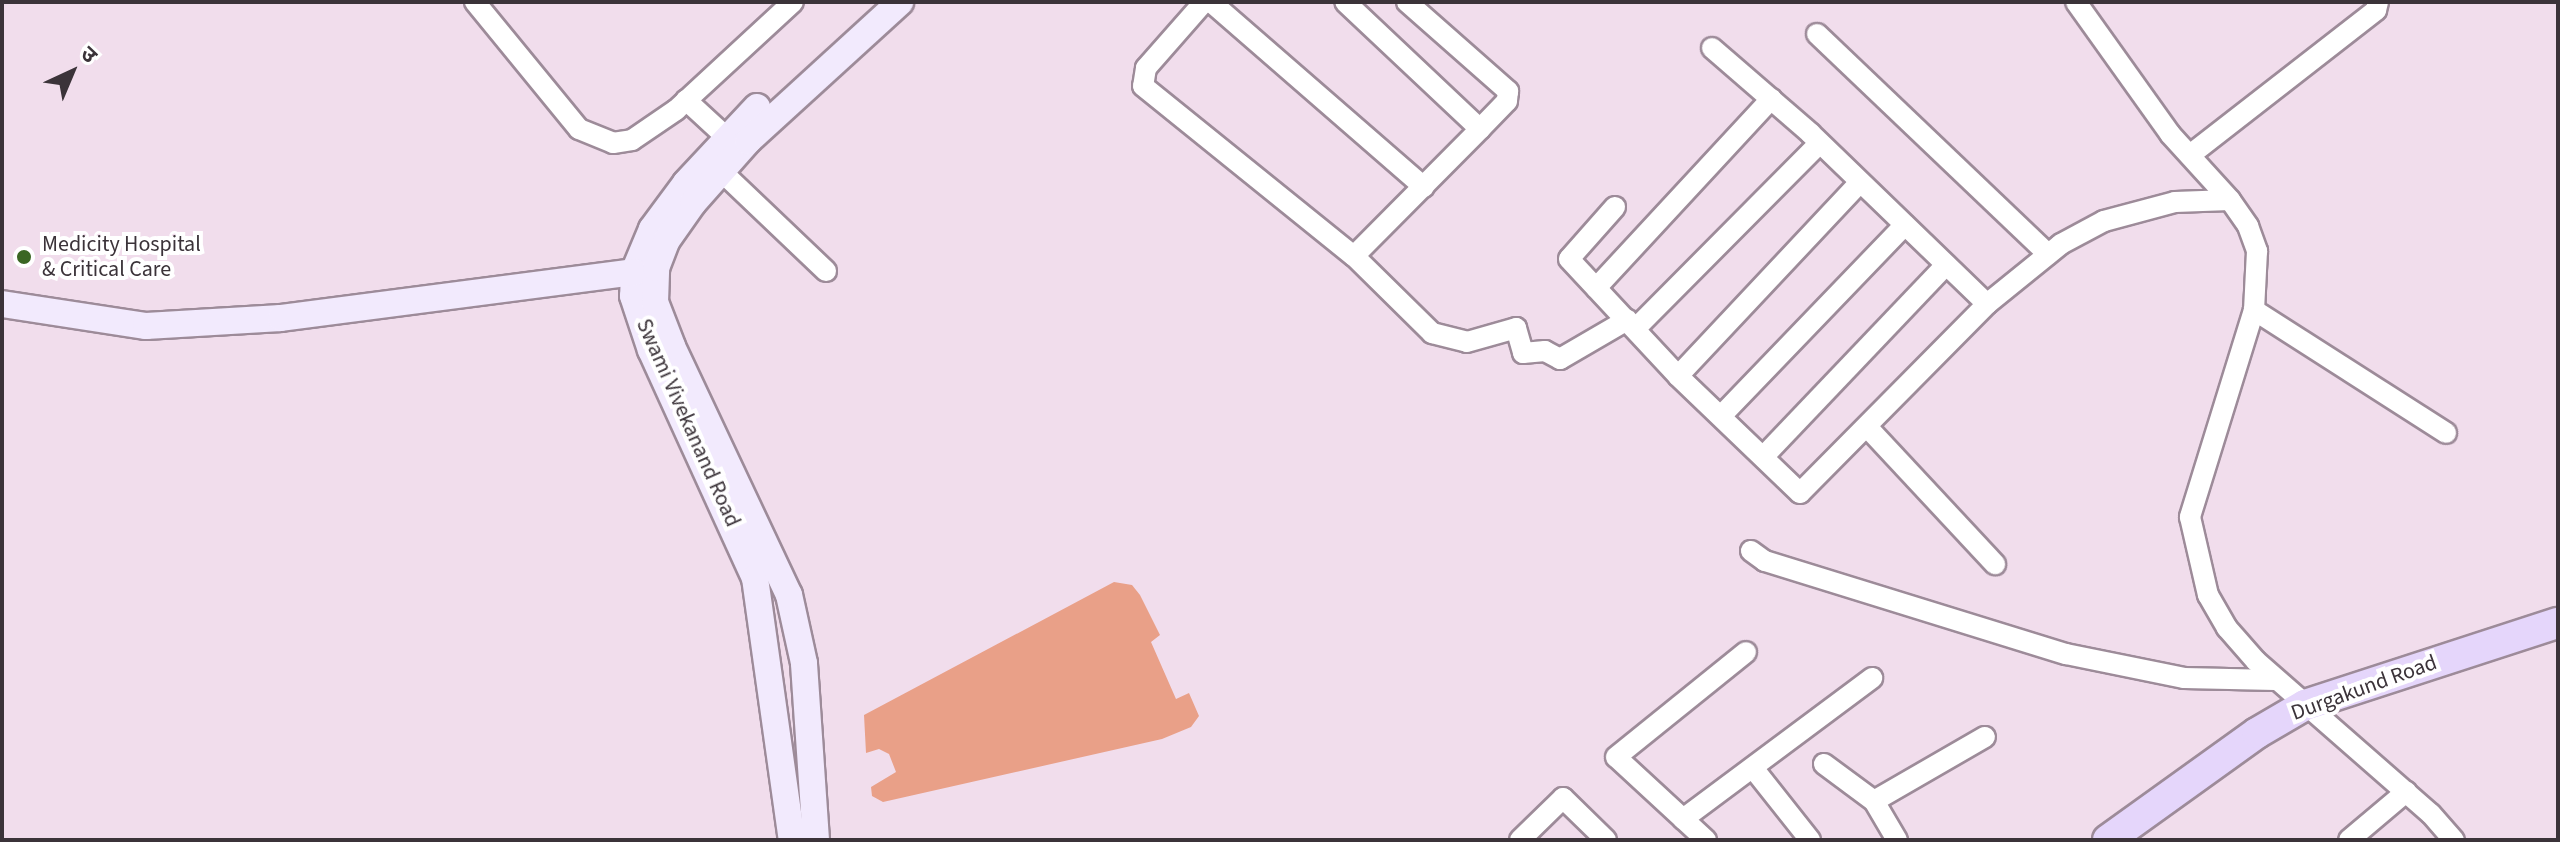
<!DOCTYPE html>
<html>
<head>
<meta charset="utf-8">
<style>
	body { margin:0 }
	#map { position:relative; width:2560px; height:842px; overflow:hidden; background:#f1ddec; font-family:"Source Sans 3","Noto Sans Devanagari",sans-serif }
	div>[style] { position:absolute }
	.green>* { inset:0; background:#e9a088 }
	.roads { filter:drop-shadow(2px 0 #9d8b99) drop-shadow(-2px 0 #9d8b99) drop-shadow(0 2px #9d8b99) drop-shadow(0 -2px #9d8b99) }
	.street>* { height:20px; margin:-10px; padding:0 10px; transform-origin:10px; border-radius:10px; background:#fff }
	.secondary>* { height:26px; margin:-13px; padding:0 13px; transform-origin:13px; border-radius:13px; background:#f2eafd }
	.primary>* { height:30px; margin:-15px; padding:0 15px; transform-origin:15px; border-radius:15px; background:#e5d6fb }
	.dots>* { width:22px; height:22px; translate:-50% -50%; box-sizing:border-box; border:4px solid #fff; border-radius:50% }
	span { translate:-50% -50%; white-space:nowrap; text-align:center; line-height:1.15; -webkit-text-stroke:8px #fff; paint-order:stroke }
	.poi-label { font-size:22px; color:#3b3339 }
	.left { translate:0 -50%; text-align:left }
	.street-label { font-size:22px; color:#3b3339 }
	.frame { position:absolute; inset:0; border:4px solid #3b3339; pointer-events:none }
	.north { position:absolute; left:32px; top:32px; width:80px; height:80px; -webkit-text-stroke:6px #fff; paint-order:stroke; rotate:44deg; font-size:22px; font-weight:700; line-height:32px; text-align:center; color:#3b3339 }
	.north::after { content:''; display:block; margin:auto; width:28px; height:36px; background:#3b3339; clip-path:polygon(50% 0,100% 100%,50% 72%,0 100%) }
</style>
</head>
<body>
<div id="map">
	<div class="green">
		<i style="clip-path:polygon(1114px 582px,1132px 585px,1140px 595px,1160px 635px,1151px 642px,1176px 699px,1189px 693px,1199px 716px,1191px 727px,1162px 739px,883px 802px,872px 796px,871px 787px,896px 772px,889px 754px,879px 749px,866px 753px,864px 715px)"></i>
	</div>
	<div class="roads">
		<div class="street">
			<i style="left:475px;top:2px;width:164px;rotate:50.7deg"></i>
			<i style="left:579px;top:129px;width:37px;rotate:22deg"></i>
			<i style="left:613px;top:143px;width:19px;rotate:-9deg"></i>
			<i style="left:632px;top:140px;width:53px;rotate:-34.3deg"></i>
			<i style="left:676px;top:110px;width:159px;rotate:-42.7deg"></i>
			<i style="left:1204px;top:2px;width:88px;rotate:131.3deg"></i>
			<i style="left:1146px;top:68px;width:18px;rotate:99deg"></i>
			<i style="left:1143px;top:86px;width:271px;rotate:38.9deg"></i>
			<i style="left:1354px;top:256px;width:179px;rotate:-45.2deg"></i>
			<i style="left:1480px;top:129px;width:185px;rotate:-136.7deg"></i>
			<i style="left:1211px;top:2px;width:282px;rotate:41deg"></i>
			<i style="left:1407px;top:2px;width:135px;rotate:41.4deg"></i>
			<i style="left:1508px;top:91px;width:10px;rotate:96deg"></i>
			<i style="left:1507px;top:101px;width:39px;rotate:134deg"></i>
			<i style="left:2076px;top:2px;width:162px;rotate:54.5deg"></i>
			<i style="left:2170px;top:134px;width:89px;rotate:47.7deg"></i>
			<i style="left:2230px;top:200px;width:32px;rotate:55deg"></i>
			<i style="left:2248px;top:226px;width:27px;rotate:70deg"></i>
			<i style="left:2257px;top:251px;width:59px;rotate:92.9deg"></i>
			<i style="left:2254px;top:310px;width:217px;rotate:107.2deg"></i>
			<i style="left:2190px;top:517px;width:80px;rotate:77deg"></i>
			<i style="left:2208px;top:595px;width:38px;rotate:60deg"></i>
			<i style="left:2227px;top:628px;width:44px;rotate:48.7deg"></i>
			<i style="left:2256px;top:661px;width:232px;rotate:41.2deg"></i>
			<i style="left:2431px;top:814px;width:35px;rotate:49deg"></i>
			<i style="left:1817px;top:34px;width:319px;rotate:43.6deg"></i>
			<i style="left:1712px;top:48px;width:130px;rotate:40.9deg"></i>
			<i style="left:1810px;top:133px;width:246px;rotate:44deg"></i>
			<i style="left:1987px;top:304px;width:95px;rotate:-39deg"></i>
			<i style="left:2061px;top:244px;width:49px;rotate:-28.1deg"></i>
			<i style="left:2104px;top:221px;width:73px;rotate:-15deg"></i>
			<i style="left:2175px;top:202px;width:55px;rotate:-2.1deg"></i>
			<i style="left:686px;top:100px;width:68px;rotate:42.6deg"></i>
			<i style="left:2190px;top:155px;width:236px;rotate:-37.9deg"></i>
			<i style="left:2376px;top:10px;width:8px;rotate:-76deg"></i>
			<i style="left:721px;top:171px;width:145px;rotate:43.6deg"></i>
			<i style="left:1615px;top:207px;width:69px;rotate:131.5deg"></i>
			<i style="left:1569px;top:259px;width:160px;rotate:47deg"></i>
			<i style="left:1678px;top:376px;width:169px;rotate:43.8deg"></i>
			<i style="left:1800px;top:493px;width:266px;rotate:-45.3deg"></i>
			<i style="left:1354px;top:256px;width:110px;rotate:44.6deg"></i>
			<i style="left:1432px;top:333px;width:36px;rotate:14deg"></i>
			<i style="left:1467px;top:342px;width:51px;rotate:-15.9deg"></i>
			<i style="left:1516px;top:328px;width:26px;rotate:74deg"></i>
			<i style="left:1523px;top:353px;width:22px;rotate:-5deg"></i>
			<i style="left:1545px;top:351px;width:17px;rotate:28deg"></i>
			<i style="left:1560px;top:359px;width:78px;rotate:-30.2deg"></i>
			<i style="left:1596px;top:288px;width:258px;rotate:-47.2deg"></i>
			<i style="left:2254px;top:310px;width:228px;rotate:32.6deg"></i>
			<i style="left:1635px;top:329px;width:262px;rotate:-45.2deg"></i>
			<i style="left:1678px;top:376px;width:266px;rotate:-46.8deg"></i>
			<i style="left:1721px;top:416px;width:265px;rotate:-46.1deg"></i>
			<i style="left:1869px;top:429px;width:185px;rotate:47deg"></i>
			<i style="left:1764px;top:456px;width:264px;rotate:-46.4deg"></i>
			<i style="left:1751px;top:551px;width:17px;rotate:36deg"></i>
			<i style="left:1765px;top:561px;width:315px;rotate:17.2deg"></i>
			<i style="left:2066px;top:654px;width:120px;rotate:11.5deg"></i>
			<i style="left:2184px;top:678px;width:91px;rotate:1.3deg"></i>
			<i style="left:1824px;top:764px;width:62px;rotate:36.5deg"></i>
			<i style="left:1753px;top:768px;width:92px;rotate:51.6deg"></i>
			<i style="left:1683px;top:819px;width:236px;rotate:-36.7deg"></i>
			<i style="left:1520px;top:840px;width:60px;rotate:-44.3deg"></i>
			<i style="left:1563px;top:798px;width:60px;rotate:44.3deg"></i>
			<i style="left:1706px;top:840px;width:122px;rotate:-137.3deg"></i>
			<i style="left:1616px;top:757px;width:167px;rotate:-38.9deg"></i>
			<i style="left:1897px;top:840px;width:45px;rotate:-120.5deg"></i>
			<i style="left:1874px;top:801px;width:128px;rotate:-30deg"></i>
			<i style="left:2349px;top:840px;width:75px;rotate:-40.1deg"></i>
		</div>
		<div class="secondary">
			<i style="left:757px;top:107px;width:104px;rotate:133.1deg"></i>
			<i style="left:686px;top:183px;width:57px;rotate:126.5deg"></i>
			<i style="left:652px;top:229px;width:47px;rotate:112.7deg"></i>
			<i style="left:634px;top:272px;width:24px;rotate:92deg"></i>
			<i style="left:633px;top:296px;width:57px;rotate:71.6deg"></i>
			<i style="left:651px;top:350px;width:251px;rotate:65.5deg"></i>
			<i style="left:755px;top:578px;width:265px;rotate:82deg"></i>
			<i style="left:2px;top:304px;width:146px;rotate:8.7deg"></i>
			<i style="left:146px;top:326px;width:135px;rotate:-3.4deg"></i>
			<i style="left:281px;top:318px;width:356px;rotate:-7.4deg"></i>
			<i style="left:816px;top:840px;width:177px;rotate:-93.9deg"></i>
			<i style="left:804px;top:663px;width:70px;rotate:-102.4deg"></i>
			<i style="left:789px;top:595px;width:275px;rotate:-115.2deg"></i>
			<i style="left:672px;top:346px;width:47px;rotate:-111.1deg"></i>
			<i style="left:655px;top:302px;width:34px;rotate:-88deg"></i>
			<i style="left:656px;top:268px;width:30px;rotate:-69deg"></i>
			<i style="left:667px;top:240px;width:45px;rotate:-54.9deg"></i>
			<i style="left:693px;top:203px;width:83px;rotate:-48.4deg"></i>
			<i style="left:748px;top:141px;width:206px;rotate:-42.4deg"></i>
		</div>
		<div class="primary">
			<i style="left:2108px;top:840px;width:183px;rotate:-35.7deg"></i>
			<i style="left:2257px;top:733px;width:56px;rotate:-30.3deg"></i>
			<i style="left:2305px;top:705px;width:266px;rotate:-18deg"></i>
		</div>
	</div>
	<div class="dots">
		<i style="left:24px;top:257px;background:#3b6623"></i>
	</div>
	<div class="poi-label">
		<span class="left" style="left:42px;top:257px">Medicity Hospital<br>&amp; Critical Care</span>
	</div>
	<div class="street-label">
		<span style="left:688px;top:423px;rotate:66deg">Swami Vivekanand Road</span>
		<span style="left:2364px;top:688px;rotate:-20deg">Durgakund Road</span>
	</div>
	<div class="frame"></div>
	<div class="north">उ</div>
</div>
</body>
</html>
